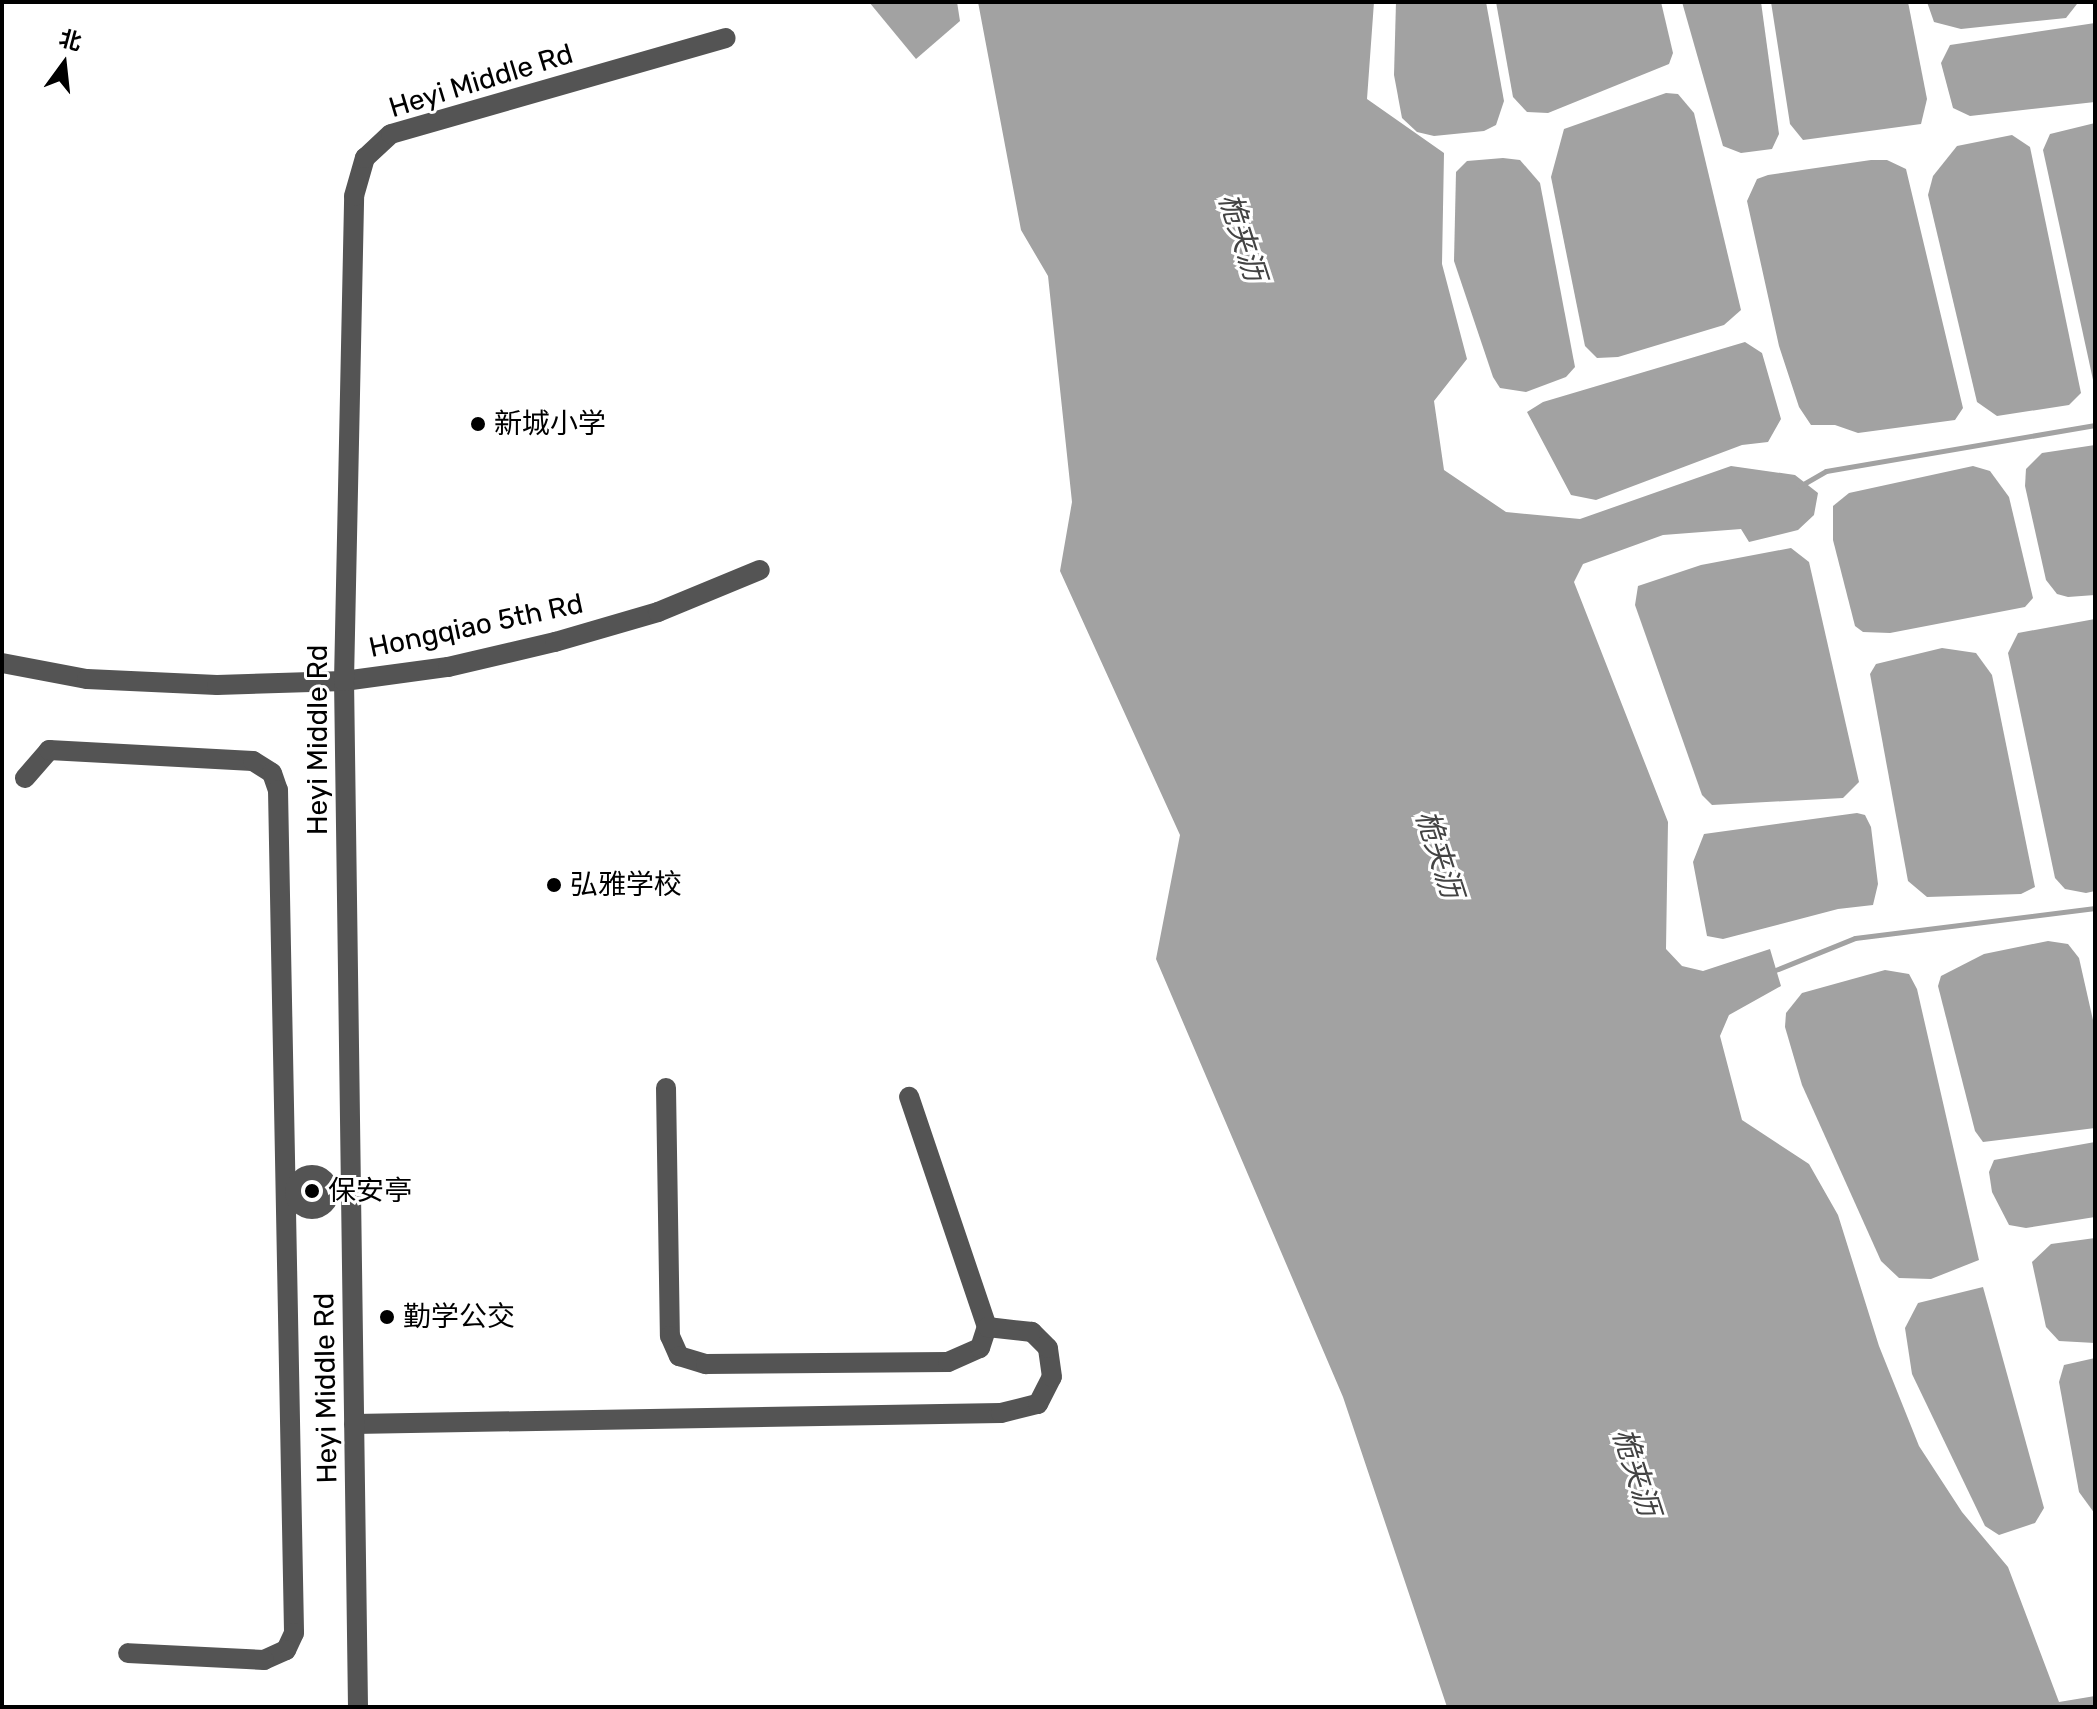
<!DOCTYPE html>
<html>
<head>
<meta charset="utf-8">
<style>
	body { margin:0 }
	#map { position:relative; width:2097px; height:1709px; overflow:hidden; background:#fff; font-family:Rubik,"Noto Sans SC",sans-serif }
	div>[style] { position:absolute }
	.water>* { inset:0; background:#a2a2a2 }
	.stream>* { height:5px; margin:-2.5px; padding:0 2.5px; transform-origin:2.5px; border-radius:2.5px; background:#a2a2a2 }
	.minor>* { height:20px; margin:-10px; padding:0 10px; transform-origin:10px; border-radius:10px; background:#545454 }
	.minor>.ring { margin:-10px; padding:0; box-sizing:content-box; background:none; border:20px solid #545454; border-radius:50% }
	.dots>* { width:22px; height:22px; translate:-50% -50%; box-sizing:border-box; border:4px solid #fff; border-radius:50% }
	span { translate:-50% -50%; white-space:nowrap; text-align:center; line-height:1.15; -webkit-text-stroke:6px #fff; paint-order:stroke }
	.street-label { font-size:28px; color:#000 }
	.poi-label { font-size:28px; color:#000 }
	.left { translate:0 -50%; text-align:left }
	.water-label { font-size:30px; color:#434343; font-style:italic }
	.frame { position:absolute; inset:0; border:4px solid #000; pointer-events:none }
	.north { position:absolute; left:24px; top:24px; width:80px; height:80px; -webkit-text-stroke:6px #fff; paint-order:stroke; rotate:15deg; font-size:22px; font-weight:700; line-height:32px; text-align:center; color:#000 }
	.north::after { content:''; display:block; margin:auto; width:28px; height:36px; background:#000; clip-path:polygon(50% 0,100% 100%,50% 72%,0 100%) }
</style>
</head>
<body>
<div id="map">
	<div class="water">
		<i style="clip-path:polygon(869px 2px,957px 2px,960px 21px,916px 59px)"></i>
		<i style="clip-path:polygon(978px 2px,1374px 2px,1367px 99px,1444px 153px,1442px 264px,1467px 359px,1434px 401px,1444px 470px,1506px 512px,1580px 519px,1731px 466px,1795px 475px,1818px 493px,1814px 515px,1798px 530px,1749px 542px,1741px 529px,1663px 535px,1583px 564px,1574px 582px,1668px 822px,1666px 949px,1682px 966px,1703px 971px,1770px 949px,1781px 986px,1729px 1015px,1720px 1036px,1742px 1120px,1809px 1164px,1838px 1215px,1879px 1346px,1919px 1446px,1962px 1512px,2008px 1567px,2059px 1702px,2095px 1696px,2095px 1707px,1447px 1707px,1343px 1397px,1156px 959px,1180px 835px,1060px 571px,1072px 502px,1048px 276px,1021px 230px)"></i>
		<i style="clip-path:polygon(1396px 2px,1486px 2px,1504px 101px,1496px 125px,1484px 131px,1434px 136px,1417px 132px,1402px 118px,1394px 75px)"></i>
		<i style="clip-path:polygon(1496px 2px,1661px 2px,1673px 53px,1669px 64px,1548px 113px,1527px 112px,1513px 97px)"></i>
		<i style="clip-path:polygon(1682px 2px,1761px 2px,1779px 134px,1772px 149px,1741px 153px,1723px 146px)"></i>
		<i style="clip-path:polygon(1771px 2px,1908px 2px,1927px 99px,1921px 124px,1803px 140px,1790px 124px)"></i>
		<i style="clip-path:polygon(1927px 2px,2077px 2px,2077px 4px,2066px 18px,1961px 29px,1934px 22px)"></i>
		<i style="clip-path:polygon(2095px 23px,2095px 102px,1970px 116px,1953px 108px,1941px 63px,1950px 45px)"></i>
		<i style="clip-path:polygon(1666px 93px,1678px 94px,1694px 113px,1741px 310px,1724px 325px,1618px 357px,1597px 358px,1585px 346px,1551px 177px,1564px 129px)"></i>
		<i style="clip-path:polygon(2095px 123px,2095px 389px,2043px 150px,2050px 134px)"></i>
		<i style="clip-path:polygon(2012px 135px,2030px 147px,2081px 393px,2069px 405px,1997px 416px,1977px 402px,1928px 195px,1933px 176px,1957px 146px)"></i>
		<i style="clip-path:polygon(1503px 158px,1520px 160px,1540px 183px,1575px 367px,1566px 377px,1526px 392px,1500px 388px,1493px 377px,1454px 261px,1456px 172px,1467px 161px)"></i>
		<i style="clip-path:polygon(1871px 160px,1887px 160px,1906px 169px,1963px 408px,1955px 420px,1858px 433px,1835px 425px,1811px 425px,1799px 407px,1779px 346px,1747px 201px,1757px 179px,1768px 175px)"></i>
		<i style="clip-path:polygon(1745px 342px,1762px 353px,1781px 419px,1768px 442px,1742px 445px,1596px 500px,1571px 495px,1527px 412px,1543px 402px)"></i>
		<i style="clip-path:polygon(2095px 445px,2095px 595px,2068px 597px,2057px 594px,2046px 580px,2025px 486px,2026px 469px,2042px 453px)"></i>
		<i style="clip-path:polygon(1973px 466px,1990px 471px,2009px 497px,2033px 598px,2025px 607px,1890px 633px,1863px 632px,1855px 626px,1833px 540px,1833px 506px,1849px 493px)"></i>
		<i style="clip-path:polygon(1791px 548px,1809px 562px,1859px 782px,1843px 798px,1712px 805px,1702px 795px,1635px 605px,1638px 586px,1701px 565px)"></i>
		<i style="clip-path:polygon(2095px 619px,2095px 891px,2086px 893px,2065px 889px,2055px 878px,2008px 653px,2018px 633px)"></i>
		<i style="clip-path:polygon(1942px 648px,1976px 653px,1992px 675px,2035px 887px,2021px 894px,1927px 897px,1908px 881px,1870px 674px,1876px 664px)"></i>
		<i style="clip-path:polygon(1857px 813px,1865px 815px,1871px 827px,1878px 884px,1873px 905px,1838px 909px,1723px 939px,1707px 936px,1693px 862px,1704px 834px)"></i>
		<i style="clip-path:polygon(2048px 941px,2068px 944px,2079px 958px,2095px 1029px,2095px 1128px,1983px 1142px,1975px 1131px,1938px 986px,1941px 976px,1984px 954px)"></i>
		<i style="clip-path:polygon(1885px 970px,1909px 974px,1917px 989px,1979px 1260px,1931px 1279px,1899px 1278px,1881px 1261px,1802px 1085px,1785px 1027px,1786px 1013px,1802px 993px)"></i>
		<i style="clip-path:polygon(2095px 1142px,2095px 1217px,2026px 1228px,2009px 1225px,1992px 1192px,1989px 1172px,1994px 1160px)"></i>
		<i style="clip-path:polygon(2095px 1238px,2095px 1343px,2059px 1341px,2046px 1327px,2032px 1262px,2051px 1244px)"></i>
		<i style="clip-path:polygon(1983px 1287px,2044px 1508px,2035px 1523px,1999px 1535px,1985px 1526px,1912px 1374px,1905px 1328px,1918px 1303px)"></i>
		<i style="clip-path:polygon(2095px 1358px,2095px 1514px,2079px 1492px,2059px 1382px,2064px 1365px)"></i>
	</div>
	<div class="stream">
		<i style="left:1800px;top:486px;width:30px;rotate:-30deg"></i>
		<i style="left:1826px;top:471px;width:273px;rotate:-9.7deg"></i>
		<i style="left:1773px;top:971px;width:88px;rotate:-21.9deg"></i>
		<i style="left:1855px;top:938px;width:242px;rotate:-7.1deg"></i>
	</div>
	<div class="minor">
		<i style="left:2px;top:663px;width:86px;rotate:10.7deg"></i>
		<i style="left:87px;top:679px;width:130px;rotate:2.6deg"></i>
		<i style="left:217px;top:685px;width:127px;rotate:-1.8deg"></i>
		<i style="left:344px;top:681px;width:105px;rotate:-7.7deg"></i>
		<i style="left:448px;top:667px;width:110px;rotate:-13.2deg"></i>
		<i style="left:555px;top:642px;width:107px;rotate:-16.2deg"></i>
		<i style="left:658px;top:612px;width:110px;rotate:-22.4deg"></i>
		<i style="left:25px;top:778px;width:37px;rotate:-49deg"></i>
		<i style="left:49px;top:750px;width:204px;rotate:3.1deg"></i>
		<i style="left:253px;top:761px;width:22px;rotate:32deg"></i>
		<i style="left:272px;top:773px;width:18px;rotate:71deg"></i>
		<i style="left:278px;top:790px;width:843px;rotate:88.91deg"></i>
		<i style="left:294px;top:1633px;width:19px;rotate:115deg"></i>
		<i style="left:286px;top:1650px;width:24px;rotate:156deg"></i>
		<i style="left:264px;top:1660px;width:136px;rotate:-177.1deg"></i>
		<i style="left:666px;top:1088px;width:248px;rotate:89.1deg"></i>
		<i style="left:670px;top:1336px;width:22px;rotate:66deg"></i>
		<i style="left:679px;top:1356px;width:28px;rotate:17deg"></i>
		<i style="left:706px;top:1364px;width:242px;rotate:-0.5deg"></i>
		<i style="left:948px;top:1362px;width:35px;rotate:-24deg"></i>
		<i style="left:980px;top:1348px;width:22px;rotate:-72deg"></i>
		<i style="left:987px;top:1327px;width:243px;rotate:-108.7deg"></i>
		<i class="ring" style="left:295px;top:1175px;width:14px;height:14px"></i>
		<i style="left:354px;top:1424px;width:647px;rotate:-0.97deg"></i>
		<i style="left:1001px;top:1413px;width:38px;rotate:-14deg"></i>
		<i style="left:1038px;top:1404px;width:30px;rotate:-63deg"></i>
		<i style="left:1052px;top:1377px;width:29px;rotate:-98deg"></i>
		<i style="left:1048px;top:1348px;width:23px;rotate:-135deg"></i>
		<i style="left:1032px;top:1332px;width:45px;rotate:-173.7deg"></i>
		<i style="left:358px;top:1707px;width:1026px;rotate:-90.78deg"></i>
		<i style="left:344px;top:681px;width:485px;rotate:-88.8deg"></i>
		<i style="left:354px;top:196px;width:40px;rotate:-74deg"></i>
		<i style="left:365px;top:158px;width:35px;rotate:-43deg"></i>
		<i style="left:391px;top:134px;width:348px;rotate:-16deg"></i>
	</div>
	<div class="dots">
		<i style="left:478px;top:424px;background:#000"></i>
		<i style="left:554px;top:885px;background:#000"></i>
		<i style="left:312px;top:1191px;background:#000"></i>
		<i style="left:387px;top:1317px;background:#000"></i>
	</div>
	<div class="street-label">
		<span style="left:481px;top:81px;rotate:-17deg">Heyi Middle Rd</span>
		<span style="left:476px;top:626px;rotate:-12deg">Hongqiao 5th Rd</span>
		<span style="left:318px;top:740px;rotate:-90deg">Heyi Middle Rd</span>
		<span style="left:326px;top:1388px;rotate:-91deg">Heyi Middle Rd</span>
	</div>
	<div class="poi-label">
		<span class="left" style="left:494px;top:424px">新城小学</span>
		<span class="left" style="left:570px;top:885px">弘雅学校</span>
		<span class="left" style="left:328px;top:1191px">保安亭</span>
		<span class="left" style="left:403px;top:1317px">勤学公交</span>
	</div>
	<div class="water-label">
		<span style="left:1242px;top:237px;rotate:72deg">桅夹沥</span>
		<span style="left:1439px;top:854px;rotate:72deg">桅夹沥</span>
		<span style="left:1636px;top:1472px;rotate:72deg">桅夹沥</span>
	</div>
	<div class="frame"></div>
	<div class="north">北</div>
</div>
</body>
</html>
